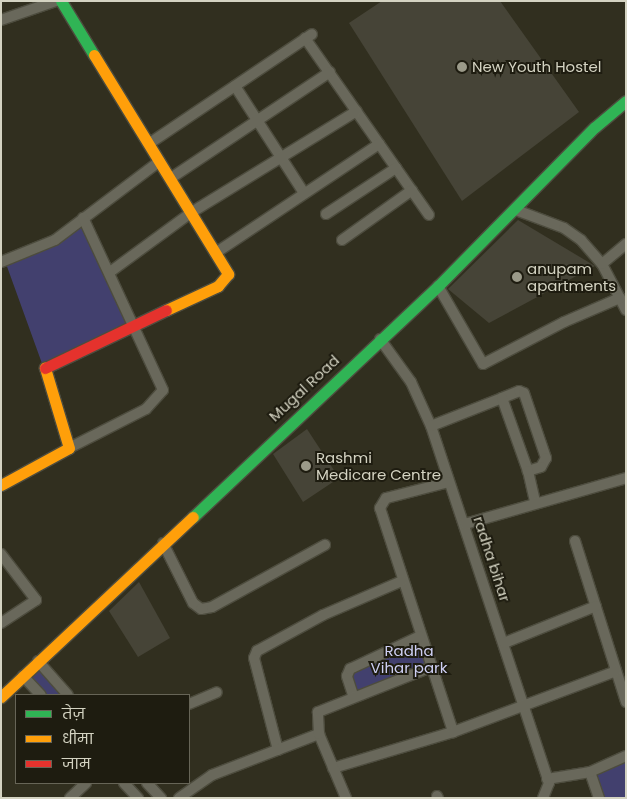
<!DOCTYPE html>
<html>
<head>
<meta charset="utf-8">
<style>
	body { margin:0 }
	#map { position:relative; width:627px; height:799px; overflow:hidden; background:#312f1f; font-family:Poppins,"Noto Sans Devanagari",sans-serif }
	div>[style] { position:absolute }
	.green>* { inset:0; background:#42406e }
	.building>* { inset:0; background:#464437 }
	.roads { filter:drop-shadow(1px 0 #4d4c3e) drop-shadow(-1px 0 #4d4c3e) drop-shadow(0 1px #4d4c3e) drop-shadow(0 -1px #4d4c3e) }
	.street>* { height:10px; margin:-5px; padding:0 5px; transform-origin:5px; border-radius:5px; background:#69685b }
	.fast>* { height:11px; margin:-5.5px; padding:0 5.5px; transform-origin:5.5px; border-radius:5.5px; background:#30b455 }
	.slow>* { height:11px; margin:-5.5px; padding:0 5.5px; transform-origin:5.5px; border-radius:5.5px; background:#ff9f0a }
	.jam>* { height:11px; margin:-5.5px; padding:0 5.5px; transform-origin:5.5px; border-radius:5.5px; background:#e5322d }
	.dots>* { width:14px; height:14px; translate:-50% -50%; box-sizing:border-box; border:2px solid #1e1c10; border-radius:50% }
	span { translate:-50% -50%; white-space:nowrap; text-align:center; line-height:1.15; -webkit-text-stroke:4px #1e1c10; paint-order:stroke }
	.poi-label { font-size:15px; color:#d4d3c2 }
	.left { translate:0 -50%; text-align:left }
	.street-label { font-size:15px; color:#d4d3c2 }
	.park-label { font-size:15px; color:#cecff3 }
	.frame { position:absolute; inset:0; border:2px solid #d4d3c2; pointer-events:none }
	.legend { position:absolute; left:15px; top:694px; width:175px; height:90px; box-sizing:border-box; background:#1e1c10; border:1px solid #676557; margin:0; padding:6px 9px; list-style:none; font-size:15px; color:#d4d3c2 }
	.legend li { display:flex; align-items:center; gap:10px; height:25px }
	.legend b { width:25px; border:1px solid #676557 }
</style>
</head>
<body>
<div id="map">
	<div class="green">
		<i style="clip-path:polygon(83px 218px,135px 324px,44px 369px,5px 261px,48px 244px)"></i>
		<i style="clip-path:polygon(420px 636px,431px 667px,353px 695px,347px 673px)"></i>
		<i style="clip-path:polygon(42px 666px,68px 695px,41px 695px,27px 680px)"></i>
		<i style="clip-path:polygon(626px 755px,626px 798px,599px 798px,590px 772px)"></i>
	</div>
	<div class="building">
		<i style="clip-path:polygon(382px 1px,500px 1px,579px 112px,462px 201px,349px 23px)"></i>
		<i style="clip-path:polygon(518px 220px,595px 266px,489px 323px,448px 289px)"></i>
		<i style="clip-path:polygon(307px 429px,339px 478px,303px 502px,273px 454px)"></i>
		<i style="clip-path:polygon(139px 582px,170px 638px,138px 657px,109px 611px)"></i>
	</div>
	<div class="roads">
		<div class="street">
			<i style="left:1px;top:20px;width:58px;rotate:-19.1deg"></i>
			<i style="left:305px;top:38px;width:216px;rotate:55deg"></i>
			<i style="left:235px;top:86px;width:127px;rotate:57.2deg"></i>
			<i style="left:150px;top:143px;width:195px;rotate:-33.9deg"></i>
			<i style="left:171px;top:178px;width:191px;rotate:-33.7deg"></i>
			<i style="left:516px;top:210px;width:51px;rotate:20.6deg"></i>
			<i style="left:564px;top:228px;width:21px;rotate:35deg"></i>
			<i style="left:581px;top:240px;width:32px;rotate:49deg"></i>
			<i style="left:602px;top:264px;width:52px;rotate:62.4deg"></i>
			<i style="left:326px;top:214px;width:84px;rotate:-33.3deg"></i>
			<i style="left:342px;top:240px;width:86px;rotate:-35.5deg"></i>
			<i style="left:217px;top:252px;width:195px;rotate:-33.7deg"></i>
			<i style="left:1px;top:262px;width:58px;rotate:-22.2deg"></i>
			<i style="left:55px;top:240px;width:131px;rotate:-37deg"></i>
			<i style="left:602px;top:264px;width:31px;rotate:-40deg"></i>
			<i style="left:110px;top:272px;width:102px;rotate:-36.2deg"></i>
			<i style="left:192px;top:212px;width:193px;rotate:-31.5deg"></i>
			<i style="left:438px;top:286px;width:90px;rotate:60deg"></i>
			<i style="left:483px;top:364px;width:91px;rotate:-27.4deg"></i>
			<i style="left:564px;top:322px;width:61px;rotate:-23.2deg"></i>
			<i style="left:380px;top:339px;width:53px;rotate:54.2deg"></i>
			<i style="left:411px;top:382px;width:48px;rotate:65.6deg"></i>
			<i style="left:431px;top:426px;width:376px;rotate:71.7deg"></i>
			<i style="left:549px;top:783px;width:16px;rotate:112deg"></i>
			<i style="left:431px;top:426px;width:76px;rotate:-21.5deg"></i>
			<i style="left:502px;top:398px;width:18px;rotate:-22deg"></i>
			<i style="left:519px;top:391px;width:5px;rotate:22deg"></i>
			<i style="left:524px;top:393px;width:69px;rotate:71.3deg"></i>
			<i style="left:546px;top:458px;width:10px;rotate:119deg"></i>
			<i style="left:541px;top:467px;width:14px;rotate:163deg"></i>
			<i style="left:528px;top:471px;width:77px;rotate:-109.6deg"></i>
			<i style="left:69px;top:448px;width:86px;rotate:-26.9deg"></i>
			<i style="left:146px;top:409px;width:25px;rotate:-48deg"></i>
			<i style="left:163px;top:390px;width:190px;rotate:-114.9deg"></i>
			<i style="left:528px;top:471px;width:32px;rotate:77deg"></i>
			<i style="left:449px;top:482px;width:65px;rotate:165.7deg"></i>
			<i style="left:386px;top:498px;width:12px;rotate:121deg"></i>
			<i style="left:380px;top:508px;width:236px;rotate:71.9deg"></i>
			<i style="left:465px;top:524px;width:167px;rotate:-15.9deg"></i>
			<i style="left:575px;top:541px;width:169px;rotate:72.4deg"></i>
			<i style="left:163px;top:543px;width:67px;rotate:63.4deg"></i>
			<i style="left:193px;top:603px;width:10px;rotate:37deg"></i>
			<i style="left:201px;top:609px;width:11px;rotate:-10deg"></i>
			<i style="left:212px;top:607px;width:129px;rotate:-28.8deg"></i>
			<i style="left:1px;top:554px;width:58px;rotate:52.7deg"></i>
			<i style="left:36px;top:600px;width:42px;rotate:146.7deg"></i>
			<i style="left:504px;top:643px;width:99px;rotate:-21.9deg"></i>
			<i style="left:38px;top:661px;width:45px;rotate:48.6deg"></i>
			<i style="left:23px;top:676px;width:26px;rotate:47deg"></i>
			<i style="left:353px;top:695px;width:20px;rotate:-108deg"></i>
			<i style="left:347px;top:676px;width:8px;rotate:-67deg"></i>
			<i style="left:350px;top:669px;width:77px;rotate:-25.2deg"></i>
			<i style="left:189px;top:704px;width:30px;rotate:-23deg"></i>
			<i style="left:278px;top:750px;width:95px;rotate:-104.6deg"></i>
			<i style="left:254px;top:658px;width:8px;rotate:-67deg"></i>
			<i style="left:257px;top:651px;width:75px;rotate:-28.6deg"></i>
			<i style="left:323px;top:615px;width:86px;rotate:-23.3deg"></i>
			<i style="left:333px;top:768px;width:125px;rotate:-16.7deg"></i>
			<i style="left:453px;top:732px;width:174px;rotate:-20.5deg"></i>
			<i style="left:590px;top:772px;width:28px;rotate:71deg"></i>
			<i style="left:547px;top:779px;width:44px;rotate:-9.2deg"></i>
			<i style="left:590px;top:772px;width:39px;rotate:-24deg"></i>
			<i style="left:124px;top:783px;width:21px;rotate:47deg"></i>
			<i style="left:147px;top:783px;width:21px;rotate:47deg"></i>
			<i style="left:437px;top:796px;width:2px;rotate:63deg"></i>
			<i style="left:70px;top:798px;width:22px;rotate:-43deg"></i>
			<i style="left:179px;top:798px;width:40px;rotate:-34.9deg"></i>
			<i style="left:212px;top:775px;width:115px;rotate:-21deg"></i>
			<i style="left:346px;top:798px;width:69px;rotate:-112.9deg"></i>
			<i style="left:319px;top:734px;width:22px;rotate:-93deg"></i>
			<i style="left:318px;top:712px;width:122px;rotate:-21.7deg"></i>
		</div>
		<div class="fast">
			<i style="left:61px;top:1px;width:63px;rotate:58.6deg"></i>
			<i style="left:193px;top:517px;width:337px;rotate:-43.3deg"></i>
			<i style="left:438px;top:286px;width:223px;rotate:-45.4deg"></i>
			<i style="left:595px;top:127px;width:40px;rotate:-40deg"></i>
		</div>
		<div class="slow">
			<i style="left:94px;top:55px;width:257px;rotate:58.5deg"></i>
			<i style="left:228px;top:274px;width:16px;rotate:130deg"></i>
			<i style="left:218px;top:286px;width:57px;rotate:155.2deg"></i>
			<i style="left:1px;top:485px;width:77px;rotate:-28.6deg"></i>
			<i style="left:69px;top:448px;width:84px;rotate:-106.7deg"></i>
			<i style="left:1px;top:697px;width:263px;rotate:-43.2deg"></i>
		</div>
		<div class="jam">
			<i style="left:45px;top:368px;width:134px;rotate:-25.6deg"></i>
		</div>
	</div>
	<div class="dots">
		<i style="left:462px;top:67px;background:#9b9a89"></i>
		<i style="left:517px;top:277px;background:#9b9a89"></i>
		<i style="left:306px;top:466px;background:#9b9a89"></i>
	</div>
	<div class="poi-label">
		<span class="left" style="left:472px;top:67px">New Youth Hostel</span>
		<span class="left" style="left:527px;top:277px">anupam<br>apartments</span>
		<span class="left" style="left:316px;top:466px">Rashmi<br>Medicare Centre</span>
	</div>
	<div class="street-label">
		<span style="left:304px;top:388px;rotate:-43deg">Mugal Road</span>
		<span style="left:492px;top:559px;rotate:72deg">radha bihar</span>
	</div>
	<div class="park-label">
		<span style="left:409px;top:659px">Radha<br>Vihar park</span>
	</div>
	<div class="frame"></div>
	<ul class="legend">
	<li><b style="height:6px;background:#30b455"></b>तेज़</li>
	<li><b style="height:6px;background:#ff9f0a"></b>धीमा</li>
	<li><b style="height:6px;background:#e5322d"></b>जाम</li>
	</ul>
</div>
</body>
</html>
